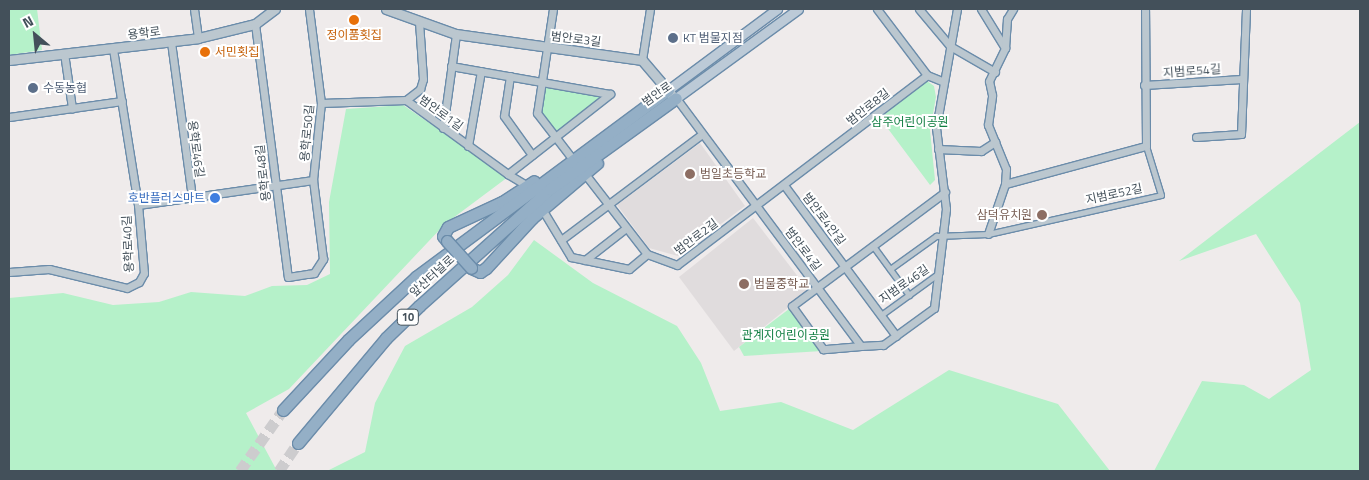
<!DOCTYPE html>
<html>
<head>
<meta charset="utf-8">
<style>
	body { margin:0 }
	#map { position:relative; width:1369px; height:480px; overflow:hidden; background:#efebeb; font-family:"Titillium Web","Noto Sans KR",sans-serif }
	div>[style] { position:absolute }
	.education>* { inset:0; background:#e0dcdd }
	.green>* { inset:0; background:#b5f1c9 }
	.trunk-tunnel>* { height:11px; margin-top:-5.5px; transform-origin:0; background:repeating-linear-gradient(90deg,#cdccce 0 11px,transparent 0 16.5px) }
	.roads { filter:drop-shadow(1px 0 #6b8caa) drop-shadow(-1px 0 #6b8caa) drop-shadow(0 1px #6b8caa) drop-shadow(0 -1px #6b8caa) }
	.pedestrian>* { height:5px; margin:-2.5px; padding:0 2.5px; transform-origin:2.5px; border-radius:2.5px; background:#bbc7cf }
	.minor>* { height:7px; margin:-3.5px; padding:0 3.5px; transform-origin:3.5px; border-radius:3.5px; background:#bbc7cf }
	.tertiary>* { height:9px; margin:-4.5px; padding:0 4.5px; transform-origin:4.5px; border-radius:4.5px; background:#bbc7cf }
	.secondary>* { height:9px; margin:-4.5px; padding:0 4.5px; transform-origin:4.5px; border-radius:4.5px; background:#bccad7 }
	.trunk>* { height:11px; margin:-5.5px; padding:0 5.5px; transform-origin:5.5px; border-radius:5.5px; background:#94afc6 }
	.bridges { filter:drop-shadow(1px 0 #6b8caa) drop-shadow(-1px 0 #6b8caa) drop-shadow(0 1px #6b8caa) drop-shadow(0 -1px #6b8caa) }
	.trunk-bridge>* { height:11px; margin:-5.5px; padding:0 5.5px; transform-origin:5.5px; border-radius:5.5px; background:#94afc6 }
	.dots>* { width:14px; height:14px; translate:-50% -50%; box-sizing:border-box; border:2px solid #fff; border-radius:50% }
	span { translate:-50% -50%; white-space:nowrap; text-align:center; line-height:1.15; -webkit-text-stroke:4px #fff; paint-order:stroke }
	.shield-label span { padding:1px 4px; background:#fff; border:1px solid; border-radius:4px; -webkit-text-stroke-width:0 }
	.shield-label { font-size:11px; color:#43505a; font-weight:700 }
	.street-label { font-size:12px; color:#43505a }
	.food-label { font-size:12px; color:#c56008 }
	.left { translate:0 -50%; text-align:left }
	.service-label { font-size:12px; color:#4e5e75 }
	.park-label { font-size:12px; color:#117e42 }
	.education-label { font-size:12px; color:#785e54 }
	.right { translate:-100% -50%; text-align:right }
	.shop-label { font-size:12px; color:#366cbe }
	.frame { position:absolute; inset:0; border:10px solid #43505a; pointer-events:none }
	.north { position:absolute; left:10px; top:10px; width:50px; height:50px; -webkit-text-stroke:4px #fff; paint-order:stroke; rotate:332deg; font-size:14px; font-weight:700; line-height:20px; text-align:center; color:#43505a }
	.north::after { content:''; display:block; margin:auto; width:18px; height:22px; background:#43505a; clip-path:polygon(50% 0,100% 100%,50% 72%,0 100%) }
</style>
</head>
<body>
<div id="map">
	<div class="education">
		<i style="clip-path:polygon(700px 143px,745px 206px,678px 256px,649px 248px,617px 205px)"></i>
		<i style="clip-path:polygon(753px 218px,809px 291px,734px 351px,679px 277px)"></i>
	</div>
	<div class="green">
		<i style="clip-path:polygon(9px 9px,37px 9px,42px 50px,9px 55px)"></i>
		<i style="clip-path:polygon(927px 81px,934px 86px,936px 97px,930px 130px,935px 180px,930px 185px,880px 118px)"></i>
		<i style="clip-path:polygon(544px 86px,602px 95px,603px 97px,557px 133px,539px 113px)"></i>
		<i style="clip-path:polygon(403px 105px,508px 177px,445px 224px,289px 389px,246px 413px,277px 471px,9px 471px,9px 298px,63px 293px,113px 305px,159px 302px,191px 292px,245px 296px,272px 286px,307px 285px,330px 274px,329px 202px,346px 109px)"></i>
		<i style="clip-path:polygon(1360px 122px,1360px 471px,1154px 471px,1202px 381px,1244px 385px,1269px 399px,1311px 370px,1300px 303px,1256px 234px,1179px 261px)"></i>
		<i style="clip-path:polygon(534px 240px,593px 283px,677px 326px,701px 363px,720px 411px,781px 402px,853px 430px,949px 370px,1058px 404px,1110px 471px,327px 471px,365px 452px,375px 403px,405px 346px,472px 307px,508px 275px)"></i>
		<i style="clip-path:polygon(789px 309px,822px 351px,744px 356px,739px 347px)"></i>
	</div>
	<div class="trunk-tunnel">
		<i style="left:240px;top:471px;width:75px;rotate:-54.8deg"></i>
		<i style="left:279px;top:471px;width:34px;rotate:-56deg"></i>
	</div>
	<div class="roads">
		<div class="pedestrian">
			<i style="left:873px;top:246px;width:61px;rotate:53.7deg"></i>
			<i style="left:890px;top:269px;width:57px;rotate:-35.7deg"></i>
			<i style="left:936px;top:236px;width:52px;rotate:-2.2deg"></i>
			<i style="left:988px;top:234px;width:177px;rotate:-12.7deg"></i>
			<i style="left:1161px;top:195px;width:51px;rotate:-107deg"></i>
			<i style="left:881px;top:315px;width:72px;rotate:-35.9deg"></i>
		</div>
		<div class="minor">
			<i style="left:194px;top:9px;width:29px;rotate:82deg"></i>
			<i style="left:553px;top:9px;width:105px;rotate:98.7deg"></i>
			<i style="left:537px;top:113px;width:56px;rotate:52.3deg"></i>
			<i style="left:877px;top:9px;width:83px;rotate:52.9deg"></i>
			<i style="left:919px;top:9px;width:48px;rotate:50deg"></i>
			<i style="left:950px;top:46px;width:52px;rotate:30deg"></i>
			<i style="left:981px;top:9px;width:46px;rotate:58.4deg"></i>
			<i style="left:255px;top:24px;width:255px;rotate:82.6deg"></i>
			<i style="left:288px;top:277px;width:20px;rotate:-9deg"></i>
			<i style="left:308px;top:274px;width:6px;rotate:-9deg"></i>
			<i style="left:314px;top:273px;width:17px;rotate:-57deg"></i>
			<i style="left:323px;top:259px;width:80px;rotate:-97.2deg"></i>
			<i style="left:313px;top:180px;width:77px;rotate:-84.1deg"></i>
			<i style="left:321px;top:103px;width:95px;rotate:-97.3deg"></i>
			<i style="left:171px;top:42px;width:157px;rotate:82.3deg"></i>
			<i style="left:64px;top:53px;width:56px;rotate:81.7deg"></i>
			<i style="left:642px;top:60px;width:52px;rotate:-81.1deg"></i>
			<i style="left:451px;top:66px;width:161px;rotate:10deg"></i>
			<i style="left:927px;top:75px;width:18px;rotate:22deg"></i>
			<i style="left:510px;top:76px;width:40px;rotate:98.5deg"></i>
			<i style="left:504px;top:116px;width:48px;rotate:54.3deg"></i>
			<i style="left:1144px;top:85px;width:98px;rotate:-3.5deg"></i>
			<i style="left:676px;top:98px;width:309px;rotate:53.3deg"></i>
			<i style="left:861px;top:346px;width:22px;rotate:-3deg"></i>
			<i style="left:883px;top:345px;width:63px;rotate:-36deg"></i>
			<i style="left:934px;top:308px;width:100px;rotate:-83.1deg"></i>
			<i style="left:946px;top:209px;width:82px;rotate:-97deg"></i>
			<i style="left:936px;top:128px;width:121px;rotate:-80deg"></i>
			<i style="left:406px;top:100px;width:18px;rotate:-38deg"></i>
			<i style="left:420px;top:89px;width:10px;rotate:-73deg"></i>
			<i style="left:423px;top:79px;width:57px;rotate:-94deg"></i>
			<i style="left:321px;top:103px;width:85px;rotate:-2deg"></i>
			<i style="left:406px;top:100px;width:126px;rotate:36deg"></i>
			<i style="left:9px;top:117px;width:114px;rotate:-8.1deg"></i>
			<i style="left:443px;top:128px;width:95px;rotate:-82.1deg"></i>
			<i style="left:1196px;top:137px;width:45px;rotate:-3.8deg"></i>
			<i style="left:1241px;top:134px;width:125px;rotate:-87.7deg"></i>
			<i style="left:468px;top:146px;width:76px;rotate:-80.2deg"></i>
			<i style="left:938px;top:149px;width:43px;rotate:2.7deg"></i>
			<i style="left:981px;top:151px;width:17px;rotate:-33deg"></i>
			<i style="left:585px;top:174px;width:101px;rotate:52.2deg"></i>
			<i style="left:647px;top:254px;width:32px;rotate:20deg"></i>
			<i style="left:677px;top:265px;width:314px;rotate:-37.2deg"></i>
			<i style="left:1005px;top:184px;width:146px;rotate:-15.1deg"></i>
			<i style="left:1146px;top:146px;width:137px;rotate:-90.4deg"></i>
			<i style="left:526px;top:185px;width:21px;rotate:-149deg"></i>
			<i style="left:508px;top:174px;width:130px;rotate:-38.1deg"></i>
			<i style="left:784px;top:185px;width:188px;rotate:53.4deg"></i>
			<i style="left:138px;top:205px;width:177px;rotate:-8.1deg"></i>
			<i style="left:542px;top:209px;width:56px;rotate:58.9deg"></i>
			<i style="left:571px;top:257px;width:59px;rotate:11.7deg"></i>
			<i style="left:629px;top:269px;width:23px;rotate:-40deg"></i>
			<i style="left:988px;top:234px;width:53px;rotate:-71.2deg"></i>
			<i style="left:1005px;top:184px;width:15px;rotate:-86deg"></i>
			<i style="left:1006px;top:169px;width:48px;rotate:-112.2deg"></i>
			<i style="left:988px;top:125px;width:30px;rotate:-82deg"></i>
			<i style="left:992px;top:95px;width:14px;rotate:-102deg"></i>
			<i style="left:989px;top:81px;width:37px;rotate:-64deg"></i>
			<i style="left:1005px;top:48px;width:29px;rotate:-86deg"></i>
			<i style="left:1007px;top:19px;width:12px;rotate:-59deg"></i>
			<i style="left:561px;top:240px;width:176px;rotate:-36.9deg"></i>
			<i style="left:585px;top:260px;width:52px;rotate:-38deg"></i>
			<i style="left:9px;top:272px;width:40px;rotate:-4.3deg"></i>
			<i style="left:49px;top:269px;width:80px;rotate:13.7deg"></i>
			<i style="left:127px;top:288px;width:13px;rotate:-27deg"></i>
			<i style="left:139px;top:282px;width:10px;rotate:-61deg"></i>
			<i style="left:144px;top:273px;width:68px;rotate:-95deg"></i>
			<i style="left:138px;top:205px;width:158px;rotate:-99.1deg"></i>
			<i style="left:861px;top:346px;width:38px;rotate:175deg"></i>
			<i style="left:823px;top:349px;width:53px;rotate:-125.8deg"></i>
			<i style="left:792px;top:306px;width:191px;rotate:-36.7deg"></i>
		</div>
		<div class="tertiary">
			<i style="left:386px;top:9px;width:74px;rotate:19.7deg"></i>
			<i style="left:456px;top:34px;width:188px;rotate:8deg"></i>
			<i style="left:642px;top:60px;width:45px;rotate:49.5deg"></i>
			<i style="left:9px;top:60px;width:190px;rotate:-6.6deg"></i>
			<i style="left:198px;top:38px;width:59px;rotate:-13.8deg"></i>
			<i style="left:255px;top:24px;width:25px;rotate:-37deg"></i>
		</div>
		<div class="secondary">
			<i style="left:668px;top:90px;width:136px;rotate:-36.6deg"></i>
			<i style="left:676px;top:98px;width:151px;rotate:-36.1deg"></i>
		</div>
		<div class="trunk">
			<i style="left:447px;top:241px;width:6px;rotate:-129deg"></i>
			<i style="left:443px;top:236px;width:10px;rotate:-61deg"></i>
			<i style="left:448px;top:227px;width:60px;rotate:-24.8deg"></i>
			<i style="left:502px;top:202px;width:38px;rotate:-33deg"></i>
			<i style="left:471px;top:268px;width:10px;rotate:24deg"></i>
			<i style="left:480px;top:272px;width:7px;rotate:-34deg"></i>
			<i style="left:486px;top:268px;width:68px;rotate:-47.4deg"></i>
			<i style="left:532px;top:218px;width:85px;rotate:-40.2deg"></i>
			<i style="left:283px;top:410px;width:96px;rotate:-47.1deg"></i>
			<i style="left:348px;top:340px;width:93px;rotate:-42.8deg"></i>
			<i style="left:416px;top:277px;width:314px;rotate:-36.6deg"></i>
			<i style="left:298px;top:443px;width:137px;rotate:-50deg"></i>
			<i style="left:386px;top:338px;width:46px;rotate:-44.1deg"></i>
			<i style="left:419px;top:306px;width:176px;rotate:-41.8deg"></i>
			<i style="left:550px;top:189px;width:155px;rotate:-35.8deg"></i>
		</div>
	</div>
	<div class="bridges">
		<div class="trunk-bridge">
			<i style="left:447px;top:241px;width:36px;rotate:48deg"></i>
		</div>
	</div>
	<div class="dots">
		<i style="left:354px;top:20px;background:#e8710a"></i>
		<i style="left:673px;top:38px;background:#5c6f8a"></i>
		<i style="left:205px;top:52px;background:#e8710a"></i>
		<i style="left:33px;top:88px;background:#5c6f8a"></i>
		<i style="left:690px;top:174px;background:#8d6e63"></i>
		<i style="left:215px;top:198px;background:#3f7fe0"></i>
		<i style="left:1042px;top:215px;background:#8d6e63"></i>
		<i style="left:744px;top:284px;background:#8d6e63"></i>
	</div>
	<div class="shield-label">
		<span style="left:408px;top:317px">10</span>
	</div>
	<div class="street-label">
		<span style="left:144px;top:33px;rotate:-7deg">용학로</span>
		<span style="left:576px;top:39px;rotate:7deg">범안로3길</span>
		<span style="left:1192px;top:71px;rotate:-4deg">지범로54길</span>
		<span style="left:657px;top:94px;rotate:-35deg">범안로</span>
		<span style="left:868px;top:107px;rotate:-38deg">범안로8길</span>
		<span style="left:441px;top:113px;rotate:36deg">범안로1길</span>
		<span style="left:307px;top:133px;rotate:-85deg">용학로50길</span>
		<span style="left:196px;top:149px;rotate:82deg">용학로46길</span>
		<span style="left:263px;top:173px;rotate:-97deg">용학로48길</span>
		<span style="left:1114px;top:194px;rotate:-12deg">지범로52길</span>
		<span style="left:824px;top:219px;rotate:53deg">범안로4안길</span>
		<span style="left:696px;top:237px;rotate:-37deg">범안로2길</span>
		<span style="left:128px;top:244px;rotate:-93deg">용학로40길</span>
		<span style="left:803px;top:249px;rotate:53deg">범안로4길</span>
		<span style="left:432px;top:276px;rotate:-42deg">앞산터널로</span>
		<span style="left:904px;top:284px;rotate:-35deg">지범로46길</span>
	</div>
	<div class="food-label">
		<span style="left:354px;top:35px">정이품횟집</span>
		<span class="left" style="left:215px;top:52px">서민횟집</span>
	</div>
	<div class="service-label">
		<span class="left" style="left:683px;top:38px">KT 범물지점</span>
		<span class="left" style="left:43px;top:88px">수동농협</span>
	</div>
	<div class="park-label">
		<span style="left:910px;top:122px">삼주어린이공원</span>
		<span style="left:786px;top:335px">관계지어린이공원</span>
	</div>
	<div class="education-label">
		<span class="left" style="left:700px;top:174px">범일초등학교</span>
		<span class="right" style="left:1032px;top:215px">삼덕유치원</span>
		<span class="left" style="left:754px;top:284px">범물중학교</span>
	</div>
	<div class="shop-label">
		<span class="right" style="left:205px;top:198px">호반플러스마트</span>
	</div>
	<div class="frame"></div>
	<div class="north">N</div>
</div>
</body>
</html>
